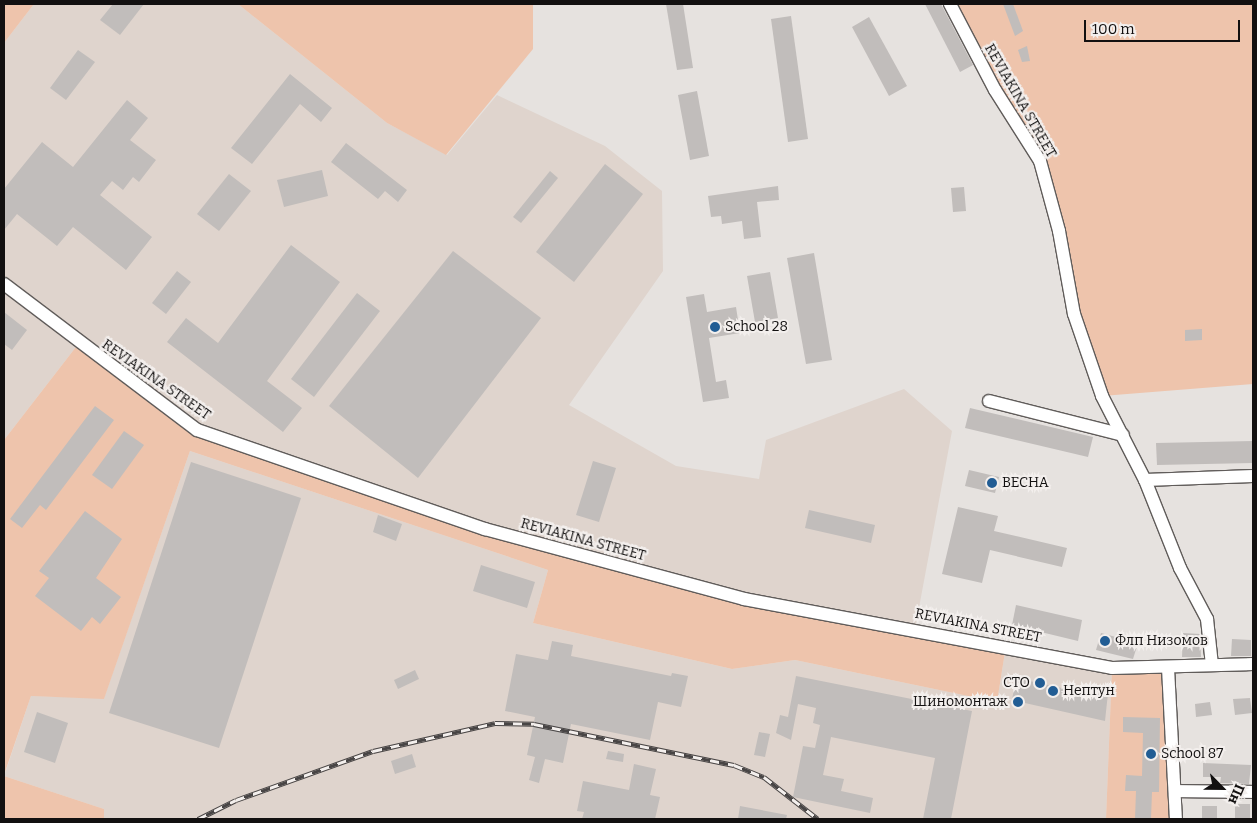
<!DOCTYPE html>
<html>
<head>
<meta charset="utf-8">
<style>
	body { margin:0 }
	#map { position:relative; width:1257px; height:823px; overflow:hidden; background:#e6e2df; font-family:Bitter,serif }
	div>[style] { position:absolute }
	.built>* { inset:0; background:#dfd4cd }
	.green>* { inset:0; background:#eec4ac }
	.building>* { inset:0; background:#c1bdbb }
	.roads { filter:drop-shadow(1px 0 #605c5a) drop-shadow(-1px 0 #605c5a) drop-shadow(0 1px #605c5a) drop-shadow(0 -1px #605c5a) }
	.minor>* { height:12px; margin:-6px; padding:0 6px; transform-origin:6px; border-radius:6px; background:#fff }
	.rail>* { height:5px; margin-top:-2.5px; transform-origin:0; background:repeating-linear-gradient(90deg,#f3efed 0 9px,#484545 0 18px); box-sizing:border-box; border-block:1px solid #484545 }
	.dots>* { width:14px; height:14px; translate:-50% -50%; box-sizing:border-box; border:2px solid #f3efed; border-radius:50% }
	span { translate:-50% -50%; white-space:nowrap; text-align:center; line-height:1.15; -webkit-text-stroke:4px #f3efed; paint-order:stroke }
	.street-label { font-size:14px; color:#121010 }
	.poi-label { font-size:14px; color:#121010 }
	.left { translate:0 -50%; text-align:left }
	.right { translate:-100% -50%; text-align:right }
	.frame { position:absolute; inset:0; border:5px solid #121010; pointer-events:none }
	.north { position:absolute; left:1197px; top:763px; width:50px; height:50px; -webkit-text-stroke:4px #f3efed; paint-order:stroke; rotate:113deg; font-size:14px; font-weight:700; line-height:20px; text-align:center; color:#121010 }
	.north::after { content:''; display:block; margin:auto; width:18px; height:22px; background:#121010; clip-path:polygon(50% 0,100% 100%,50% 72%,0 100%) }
	.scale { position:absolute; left:1084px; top:20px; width:156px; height:22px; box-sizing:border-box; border:2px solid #121010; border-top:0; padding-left:6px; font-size:15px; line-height:18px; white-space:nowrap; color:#121010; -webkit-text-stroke:4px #f3efed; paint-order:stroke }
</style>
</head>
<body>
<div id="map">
	<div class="built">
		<i style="clip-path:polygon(34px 4px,238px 4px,387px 123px,447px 155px,497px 95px,605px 146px,662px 191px,663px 271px,569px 405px,676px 466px,759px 479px,766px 440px,904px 389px,952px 431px,915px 629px,744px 599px,485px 529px,197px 430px,79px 343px,4px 440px,4px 43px)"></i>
		<i style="clip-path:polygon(190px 451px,548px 570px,533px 623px,732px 669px,795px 660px,997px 702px,1006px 646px,1112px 668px,1106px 819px,104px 819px,104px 809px,4px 776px,31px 696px,104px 698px)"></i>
	</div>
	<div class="green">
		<i style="clip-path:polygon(4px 4px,34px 4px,4px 43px)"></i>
		<i style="clip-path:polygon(238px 4px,533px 4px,533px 49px,446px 155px,387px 123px)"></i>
		<i style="clip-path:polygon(950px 4px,1253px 4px,1253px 384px,1102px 396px,1040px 161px)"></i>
		<i style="clip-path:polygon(79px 343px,197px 430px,485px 529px,744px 599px,1006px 646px,997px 702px,795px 660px,732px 669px,533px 623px,548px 570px,190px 451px,104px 699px,31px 696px,4px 775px,4px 440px)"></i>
		<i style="clip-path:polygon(1112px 668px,1168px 668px,1176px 819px,1106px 819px)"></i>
		<i style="clip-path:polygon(4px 776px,104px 809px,104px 819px,4px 819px)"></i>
	</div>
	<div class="building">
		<i style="clip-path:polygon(113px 4px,144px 4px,120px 35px,100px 20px)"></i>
		<i style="clip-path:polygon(666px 4px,683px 4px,693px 68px,677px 70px)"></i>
		<i style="clip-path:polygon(925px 4px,941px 4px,973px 65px,960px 72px)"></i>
		<i style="clip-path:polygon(1003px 4px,1013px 4px,1023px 31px,1015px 36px)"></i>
		<i style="clip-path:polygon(791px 16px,808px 139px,788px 142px,771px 19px)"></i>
		<i style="clip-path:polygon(869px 17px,907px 86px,889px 96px,852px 27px)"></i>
		<i style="clip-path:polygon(1027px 46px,1030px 61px,1022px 62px,1018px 50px)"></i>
		<i style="clip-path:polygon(78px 50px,95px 62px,66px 100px,50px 88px)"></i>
		<i style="clip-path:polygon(290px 74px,332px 108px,321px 122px,300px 104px,252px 164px,231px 148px)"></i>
		<i style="clip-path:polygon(697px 91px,709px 156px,690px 160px,678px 95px)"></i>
		<i style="clip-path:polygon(127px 100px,148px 118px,130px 140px,156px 160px,139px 182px,133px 177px,123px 190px,112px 181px,100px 195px,152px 237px,126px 270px,73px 227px,57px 246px,17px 214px,4px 230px,4px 189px,42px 142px,73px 167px)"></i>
		<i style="clip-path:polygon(346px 143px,407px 190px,398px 202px,385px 191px,378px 199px,331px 162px)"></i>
		<i style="clip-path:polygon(605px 164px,643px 194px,574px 282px,536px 252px)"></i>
		<i style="clip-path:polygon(322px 170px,328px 196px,284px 207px,277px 180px)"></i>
		<i style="clip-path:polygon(550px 171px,558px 178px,521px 223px,513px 217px)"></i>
		<i style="clip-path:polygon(229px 174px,251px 191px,219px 231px,197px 214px)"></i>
		<i style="clip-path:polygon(778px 186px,779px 200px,757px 202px,761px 237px,744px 239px,742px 221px,722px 224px,721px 216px,711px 217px,708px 196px)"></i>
		<i style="clip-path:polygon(964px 187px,966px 211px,953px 212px,951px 188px)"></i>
		<i style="clip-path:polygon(291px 245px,340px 282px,267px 381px,302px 408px,283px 432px,167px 342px,186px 318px,218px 343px)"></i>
		<i style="clip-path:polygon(453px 251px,541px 318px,418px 478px,329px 406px)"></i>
		<i style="clip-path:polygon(814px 253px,832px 360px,806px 364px,787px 258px)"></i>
		<i style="clip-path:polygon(177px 271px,191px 282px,166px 314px,152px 303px)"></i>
		<i style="clip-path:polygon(770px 272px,778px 318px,755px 322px,747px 276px)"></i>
		<i style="clip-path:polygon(357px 293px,380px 311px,314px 397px,291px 379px)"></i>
		<i style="clip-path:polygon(704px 294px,707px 312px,736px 307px,740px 333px,709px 338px,716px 382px,726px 380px,729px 398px,703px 402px,686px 297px)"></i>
		<i style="clip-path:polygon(4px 312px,27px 330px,12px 350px,4px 344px)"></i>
		<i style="clip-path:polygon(1202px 329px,1202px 340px,1185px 341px,1185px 330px)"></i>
		<i style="clip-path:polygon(95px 406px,114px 420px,46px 510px,40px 505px,22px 528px,10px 519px)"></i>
		<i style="clip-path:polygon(970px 408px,1093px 437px,1088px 457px,965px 428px)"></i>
		<i style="clip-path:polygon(124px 431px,144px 445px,112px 489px,92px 475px)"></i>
		<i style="clip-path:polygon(1253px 441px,1253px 463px,1157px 465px,1156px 443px)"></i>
		<i style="clip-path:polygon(593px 461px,616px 468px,599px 522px,576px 515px)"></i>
		<i style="clip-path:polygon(191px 462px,301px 498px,219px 748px,109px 713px)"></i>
		<i style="clip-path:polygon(969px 470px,999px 477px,995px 493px,965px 486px)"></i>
		<i style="clip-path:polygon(958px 507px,998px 516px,994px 531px,1067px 548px,1062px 567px,990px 550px,982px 583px,942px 574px)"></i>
		<i style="clip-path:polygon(809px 510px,875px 525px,871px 543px,805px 528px)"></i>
		<i style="clip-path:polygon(85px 511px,122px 539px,96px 578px,121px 597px,100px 624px,92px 617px,81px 631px,35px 596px,49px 578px,39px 571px)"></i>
		<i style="clip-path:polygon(378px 515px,402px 524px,396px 541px,373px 532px)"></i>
		<i style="clip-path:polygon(481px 565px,535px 582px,527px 608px,473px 591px)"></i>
		<i style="clip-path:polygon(1016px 605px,1082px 620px,1078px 641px,1012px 625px)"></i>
		<i style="clip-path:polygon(1101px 633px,1138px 643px,1133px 659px,1096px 650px)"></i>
		<i style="clip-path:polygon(1183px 633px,1200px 634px,1201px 657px,1182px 657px)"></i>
		<i style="clip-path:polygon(1232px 639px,1251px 640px,1251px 656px,1231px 656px)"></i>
		<i style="clip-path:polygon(552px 641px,573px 645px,571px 656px,671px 676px,672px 673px,688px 676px,681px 707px,658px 702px,650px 740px,571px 724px,563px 763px,545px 759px,539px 783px,529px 780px,535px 757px,527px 755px,535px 717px,505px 711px,516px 654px,548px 660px)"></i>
		<i style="clip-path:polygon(415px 670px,419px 679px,398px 689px,394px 680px)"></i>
		<i style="clip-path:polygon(796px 676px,972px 711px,951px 819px,923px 819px,935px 758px,831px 737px,823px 775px,844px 779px,841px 791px,873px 798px,870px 813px,793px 797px,803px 746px,815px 748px,820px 725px,813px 723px,816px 708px,798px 704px,791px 740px,776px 733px,780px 715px,788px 717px)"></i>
		<i style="clip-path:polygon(1016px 678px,1098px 696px,1099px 691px,1108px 693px,1105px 721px,1012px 700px)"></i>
		<i style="clip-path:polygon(1250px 698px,1252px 713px,1235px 715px,1233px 699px)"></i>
		<i style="clip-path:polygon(1210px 702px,1212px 715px,1196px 717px,1195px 704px)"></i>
		<i style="clip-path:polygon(37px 712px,68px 723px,55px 763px,24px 752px)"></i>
		<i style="clip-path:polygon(1123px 717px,1160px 718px,1159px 792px,1152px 792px,1151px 819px,1135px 819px,1136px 791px,1125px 791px,1126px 775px,1142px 776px,1143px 733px,1123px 732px)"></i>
		<i style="clip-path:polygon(759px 732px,770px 734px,765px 757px,754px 755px)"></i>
		<i style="clip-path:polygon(608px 751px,624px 754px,623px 762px,606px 759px)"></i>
		<i style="clip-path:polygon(412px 754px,416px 767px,395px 774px,391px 761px)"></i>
		<i style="clip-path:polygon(1203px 763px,1251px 765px,1249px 784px,1220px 783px,1221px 777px,1203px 777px)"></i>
		<i style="clip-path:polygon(634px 764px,656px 769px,650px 795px,660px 797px,655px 819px,582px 819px,584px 812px,577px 811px,583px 781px,629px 790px)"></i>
		<i style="clip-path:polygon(1235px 804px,1250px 804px,1250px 819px,1235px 819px)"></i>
		<i style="clip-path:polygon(740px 806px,787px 815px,786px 819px,738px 819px)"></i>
		<i style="clip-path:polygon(1202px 806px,1217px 806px,1217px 819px,1202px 819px)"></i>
	</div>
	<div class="roads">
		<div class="minor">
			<i style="left:950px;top:4px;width:97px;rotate:62.4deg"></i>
			<i style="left:995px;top:90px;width:84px;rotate:57.6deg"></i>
			<i style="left:1040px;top:161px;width:73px;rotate:74.8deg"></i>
			<i style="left:1059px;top:231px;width:84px;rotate:79.8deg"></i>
			<i style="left:1074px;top:314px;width:87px;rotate:71.1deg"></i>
			<i style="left:1102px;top:396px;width:94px;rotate:62.9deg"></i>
			<i style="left:1145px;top:480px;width:95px;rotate:68.3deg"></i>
			<i style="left:1180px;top:568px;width:58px;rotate:62.1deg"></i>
			<i style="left:1207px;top:619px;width:46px;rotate:83.8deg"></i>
			<i style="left:4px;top:284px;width:242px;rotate:37.1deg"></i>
			<i style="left:197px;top:430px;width:305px;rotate:19deg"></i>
			<i style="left:485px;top:529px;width:268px;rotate:15.1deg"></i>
			<i style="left:744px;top:599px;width:374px;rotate:10.6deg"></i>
			<i style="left:1112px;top:668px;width:141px;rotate:-1.6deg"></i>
			<i style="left:989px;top:401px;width:138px;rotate:14.2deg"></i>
			<i style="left:1145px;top:480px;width:108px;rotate:-2.1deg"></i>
			<i style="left:1168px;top:668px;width:151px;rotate:87deg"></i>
			<i style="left:1176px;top:791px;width:77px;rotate:0.7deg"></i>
		</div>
	</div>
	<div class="rail">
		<i style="left:198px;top:819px;width:42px;rotate:-26.6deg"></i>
		<i style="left:236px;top:800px;width:145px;rotate:-19.7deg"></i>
		<i style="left:373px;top:751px;width:125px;rotate:-12.9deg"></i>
		<i style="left:495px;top:723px;width:39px;rotate:1deg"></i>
		<i style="left:534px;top:724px;width:204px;rotate:11.6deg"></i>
		<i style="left:734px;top:765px;width:32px;rotate:22deg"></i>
		<i style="left:764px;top:777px;width:68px;rotate:37.9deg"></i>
	</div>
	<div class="dots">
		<i style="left:715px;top:327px;background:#225d94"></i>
		<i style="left:992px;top:483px;background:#225d94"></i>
		<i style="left:1105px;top:641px;background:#225d94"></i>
		<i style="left:1040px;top:683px;background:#225d94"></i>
		<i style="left:1053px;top:691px;background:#225d94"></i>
		<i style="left:1018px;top:702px;background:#225d94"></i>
		<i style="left:1151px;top:754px;background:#225d94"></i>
	</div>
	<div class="street-label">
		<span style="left:1020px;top:101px;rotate:60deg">REVIAKINA STREET</span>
		<span style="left:156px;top:380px;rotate:35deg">REVIAKINA STREET</span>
		<span style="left:583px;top:540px;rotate:15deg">REVIAKINA STREET</span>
		<span style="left:978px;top:626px;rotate:11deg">REVIAKINA STREET</span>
	</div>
	<div class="poi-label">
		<span class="left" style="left:725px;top:327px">School 28</span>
		<span class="left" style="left:1002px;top:483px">ВЕСНА</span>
		<span class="left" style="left:1115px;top:641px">Флп Низомов</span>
		<span class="right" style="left:1030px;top:683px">СТО</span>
		<span class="left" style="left:1063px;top:691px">Нептун</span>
		<span class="right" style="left:1008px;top:702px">Шиномонтаж</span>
		<span class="left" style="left:1161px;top:754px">School 87</span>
	</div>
	<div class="frame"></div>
	<div class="north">Пн</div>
	<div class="scale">100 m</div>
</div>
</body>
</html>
